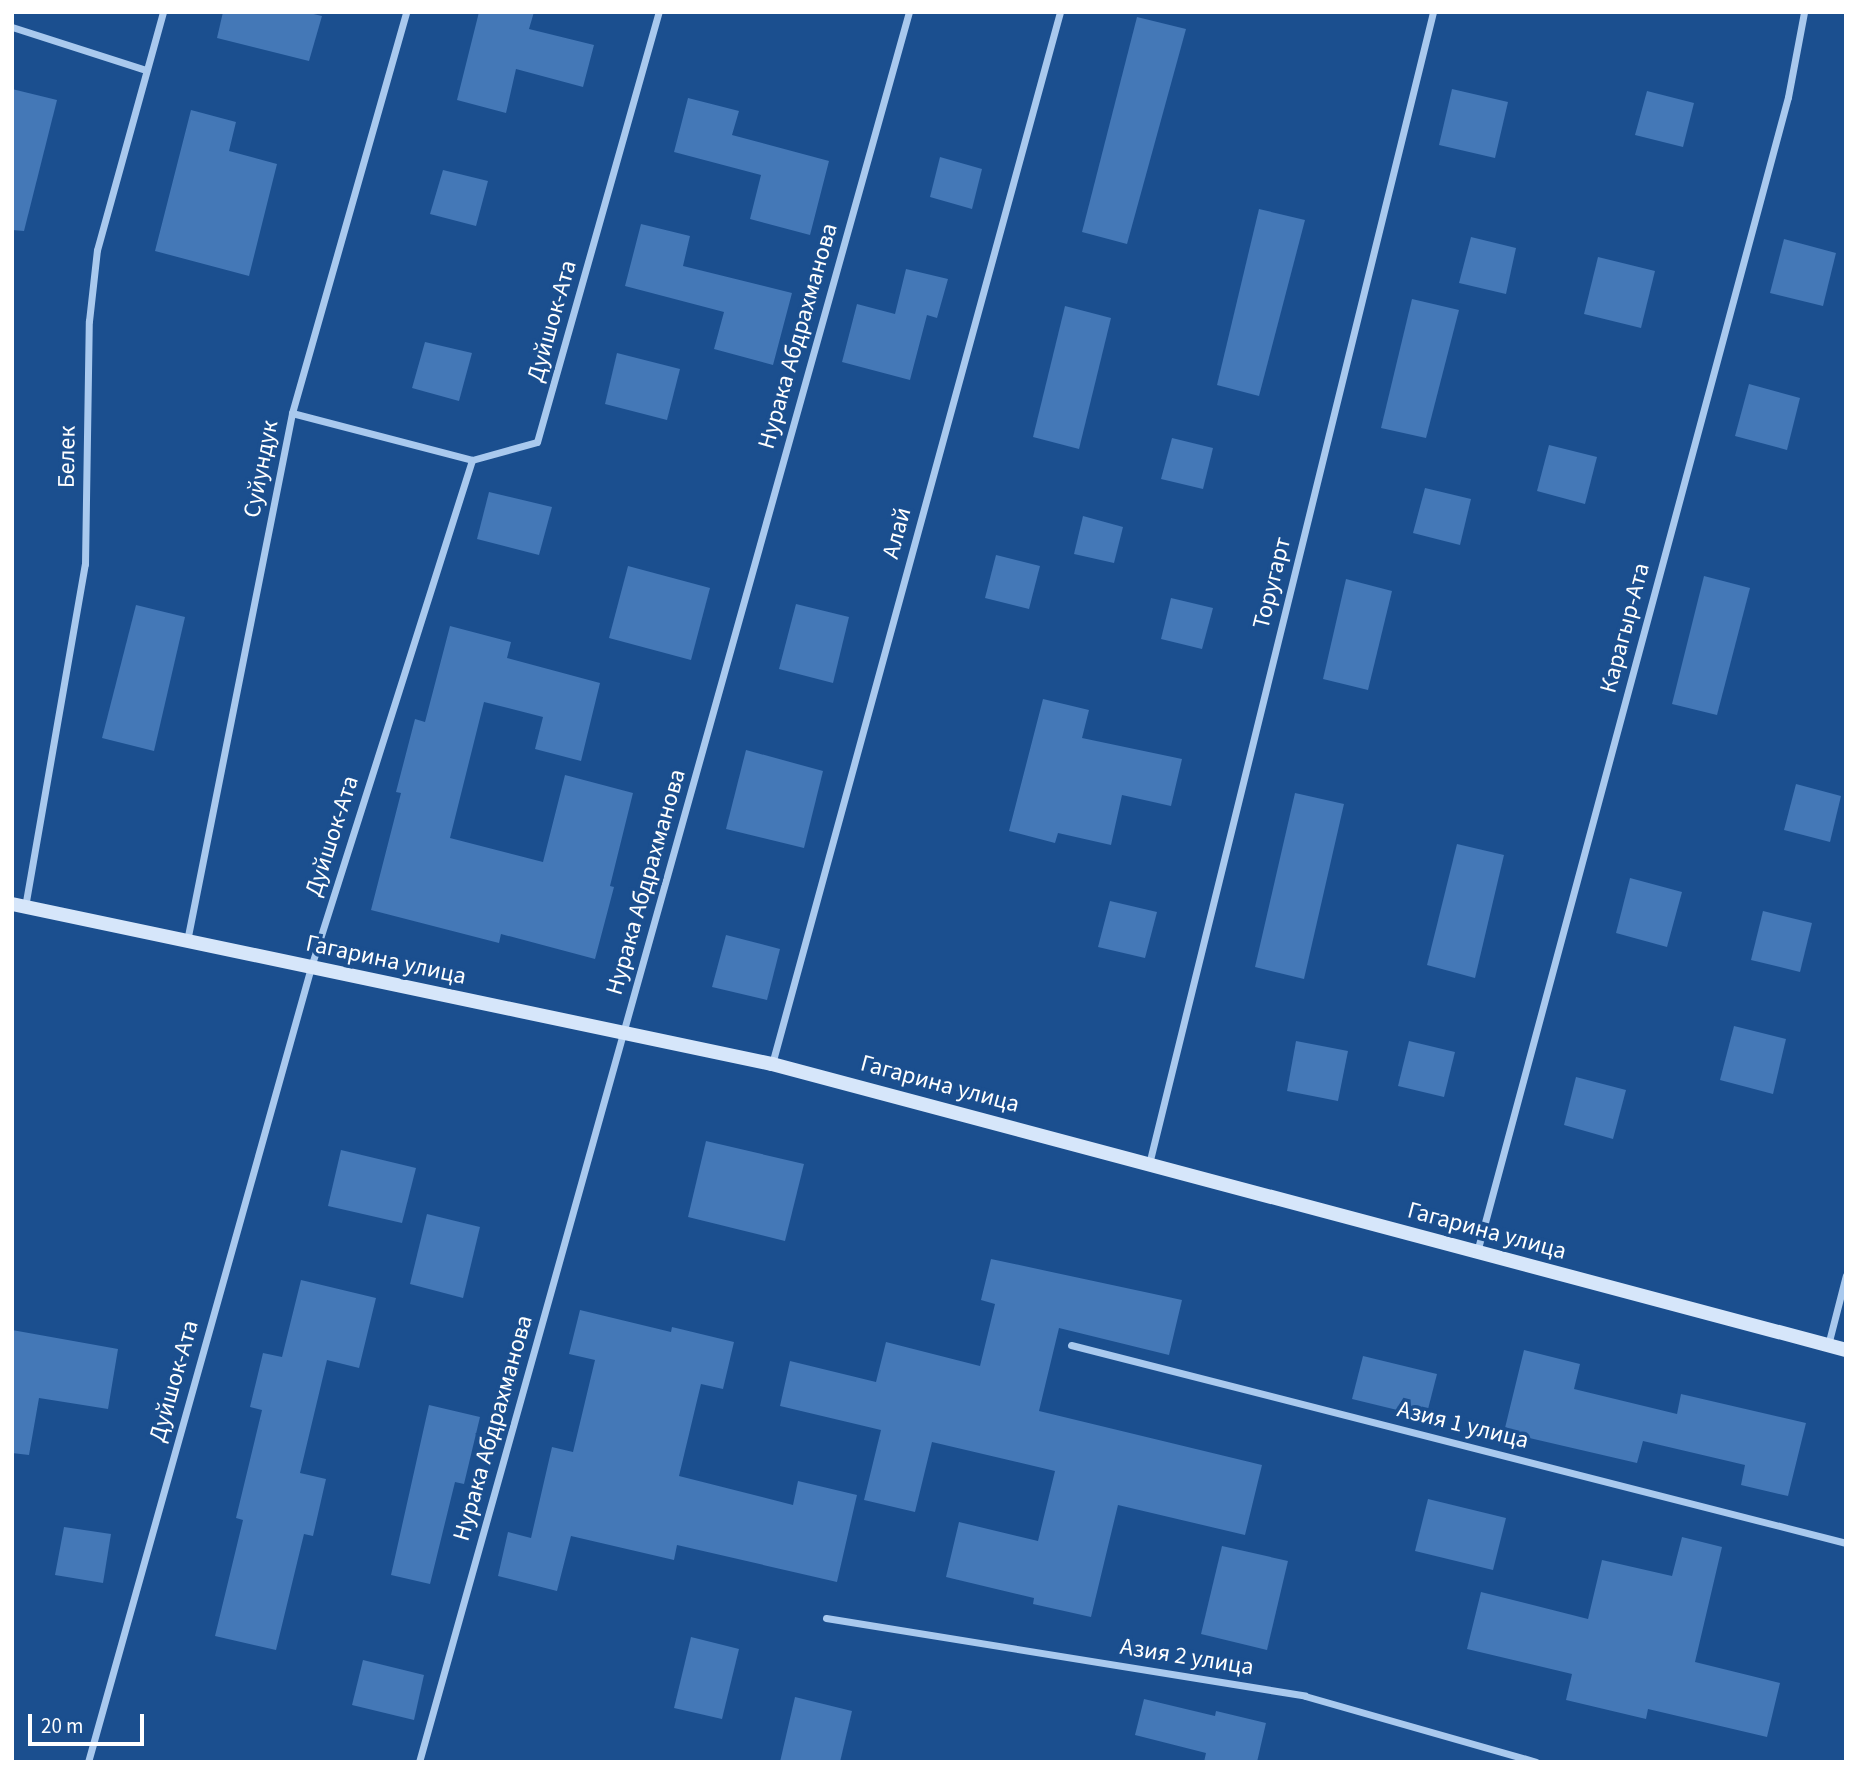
<!DOCTYPE html>
<html>
<head>
<meta charset="utf-8">
<style>
	body { margin:0 }
	#map { position:relative; width:1858px; height:1774px; overflow:hidden; background:#1b4f8f; font-family:"Source Sans 3",sans-serif }
	div>[style] { position:absolute }
	.building>* { inset:0; background:#4478b7 }
	.minor>* { height:7px; margin:-3.5px; padding:0 3.5px; transform-origin:3.5px; border-radius:3.5px; background:#a9c9ee }
	.secondary>* { height:14px; margin:-7px; padding:0 7px; transform-origin:7px; border-radius:7px; background:#d6e6fa }
	span { translate:-50% -50%; white-space:nowrap; text-align:center; line-height:1.15; -webkit-text-stroke:7px #1b4f8f; paint-order:stroke }
	.street-label { font-size:24px; color:#fff }
	.frame { position:absolute; inset:0; border:14px solid #fff; pointer-events:none }
	.scale { position:absolute; left:28px; top:1714px; width:116px; height:32px; box-sizing:border-box; border:4px solid #fff; border-top:0; padding-left:9px; font-size:21px; line-height:24px; white-space:nowrap; color:#fff; -webkit-text-stroke:5px #1b4f8f; paint-order:stroke }
</style>
</head>
<body>
<div id="map">
	<div class="building">
		<i style="clip-path:polygon(223px 12px,305px 12px,322px 16px,309px 61px,217px 38px)"></i>
		<i style="clip-path:polygon(479px 12px,534px 12px,529px 29px,594px 45px,583px 87px,516px 69px,506px 113px,457px 100px)"></i>
		<i style="clip-path:polygon(1137px 17px,1186px 29px,1127px 244px,1082px 232px)"></i>
		<i style="clip-path:polygon(12px 89px,57px 100px,24px 231px,12px 230px)"></i>
		<i style="clip-path:polygon(1452px 89px,1508px 102px,1495px 158px,1439px 145px)"></i>
		<i style="clip-path:polygon(1647px 91px,1694px 103px,1683px 147px,1635px 135px)"></i>
		<i style="clip-path:polygon(688px 98px,739px 111px,732px 135px,829px 161px,810px 235px,750px 219px,761px 175px,674px 152px)"></i>
		<i style="clip-path:polygon(191px 110px,236px 122px,229px 151px,277px 164px,249px 276px,155px 251px)"></i>
		<i style="clip-path:polygon(940px 157px,982px 169px,972px 209px,930px 197px)"></i>
		<i style="clip-path:polygon(443px 170px,488px 181px,476px 226px,430px 214px)"></i>
		<i style="clip-path:polygon(1259px 209px,1305px 220px,1259px 396px,1217px 385px)"></i>
		<i style="clip-path:polygon(641px 224px,690px 236px,683px 266px,792px 293px,773px 365px,714px 349px,724px 312px,625px 286px)"></i>
		<i style="clip-path:polygon(1471px 237px,1516px 248px,1506px 294px,1459px 283px)"></i>
		<i style="clip-path:polygon(1784px 239px,1836px 253px,1823px 306px,1770px 293px)"></i>
		<i style="clip-path:polygon(1598px 257px,1655px 271px,1641px 328px,1584px 314px)"></i>
		<i style="clip-path:polygon(906px 269px,948px 279px,937px 318px,927px 315px,910px 380px,842px 362px,857px 304px,895px 314px)"></i>
		<i style="clip-path:polygon(1412px 299px,1459px 310px,1426px 438px,1381px 428px)"></i>
		<i style="clip-path:polygon(1065px 306px,1111px 318px,1079px 449px,1033px 437px)"></i>
		<i style="clip-path:polygon(425px 342px,472px 353px,459px 401px,412px 388px)"></i>
		<i style="clip-path:polygon(617px 353px,680px 369px,667px 420px,605px 404px)"></i>
		<i style="clip-path:polygon(1749px 384px,1800px 398px,1787px 450px,1735px 436px)"></i>
		<i style="clip-path:polygon(1172px 438px,1213px 448px,1203px 489px,1161px 479px)"></i>
		<i style="clip-path:polygon(1549px 445px,1597px 457px,1585px 504px,1537px 491px)"></i>
		<i style="clip-path:polygon(1425px 488px,1471px 499px,1460px 545px,1413px 533px)"></i>
		<i style="clip-path:polygon(489px 492px,552px 507px,539px 555px,477px 539px)"></i>
		<i style="clip-path:polygon(1083px 516px,1123px 527px,1114px 563px,1074px 554px)"></i>
		<i style="clip-path:polygon(996px 555px,1040px 566px,1029px 609px,985px 598px)"></i>
		<i style="clip-path:polygon(628px 566px,710px 588px,691px 660px,609px 638px)"></i>
		<i style="clip-path:polygon(1704px 576px,1750px 588px,1717px 715px,1672px 704px)"></i>
		<i style="clip-path:polygon(1346px 579px,1392px 591px,1368px 690px,1323px 679px)"></i>
		<i style="clip-path:polygon(1171px 598px,1213px 608px,1202px 649px,1161px 639px)"></i>
		<i style="clip-path:polygon(796px 604px,849px 617px,833px 683px,779px 669px)"></i>
		<i style="clip-path:polygon(136px 605px,185px 617px,154px 751px,102px 738px)"></i>
		<i style="clip-path:polygon(450px 626px,511px 642px,507px 658px,600px 683px,581px 761px,535px 749px,543px 717px,484px 702px,450px 838px,543px 862px,565px 775px,633px 793px,610px 886px,614px 887px,595px 959px,501px 934px,499px 943px,371px 910px,401px 793px,396px 792px,415px 719px,425px 722px)"></i>
		<i style="clip-path:polygon(1043px 699px,1089px 710px,1082px 738px,1182px 759px,1171px 806px,1122px 795px,1111px 845px,1058px 833px,1055px 843px,1009px 831px)"></i>
		<i style="clip-path:polygon(746px 750px,823px 771px,804px 848px,726px 829px)"></i>
		<i style="clip-path:polygon(1796px 784px,1841px 796px,1830px 842px,1784px 830px)"></i>
		<i style="clip-path:polygon(1295px 793px,1344px 804px,1304px 979px,1255px 967px)"></i>
		<i style="clip-path:polygon(1457px 844px,1504px 855px,1475px 978px,1427px 965px)"></i>
		<i style="clip-path:polygon(1630px 878px,1682px 892px,1667px 947px,1616px 933px)"></i>
		<i style="clip-path:polygon(1110px 901px,1157px 912px,1145px 958px,1098px 947px)"></i>
		<i style="clip-path:polygon(1763px 911px,1812px 923px,1800px 972px,1751px 960px)"></i>
		<i style="clip-path:polygon(726px 935px,780px 949px,767px 1000px,712px 987px)"></i>
		<i style="clip-path:polygon(1734px 1026px,1786px 1039px,1773px 1094px,1720px 1080px)"></i>
		<i style="clip-path:polygon(1296px 1041px,1348px 1051px,1338px 1101px,1287px 1091px)"></i>
		<i style="clip-path:polygon(1409px 1041px,1455px 1052px,1444px 1097px,1398px 1086px)"></i>
		<i style="clip-path:polygon(1576px 1077px,1626px 1090px,1613px 1139px,1564px 1125px)"></i>
		<i style="clip-path:polygon(706px 1141px,804px 1164px,785px 1241px,688px 1217px)"></i>
		<i style="clip-path:polygon(341px 1150px,416px 1168px,402px 1223px,328px 1206px)"></i>
		<i style="clip-path:polygon(427px 1214px,480px 1227px,463px 1298px,410px 1284px)"></i>
		<i style="clip-path:polygon(991px 1259px,1182px 1300px,1169px 1355px,1059px 1328px,1039px 1411px,1262px 1465px,1245px 1535px,1118px 1505px,1091px 1617px,1033px 1604px,1034px 1598px,946px 1577px,959px 1522px,1038px 1541px,1055px 1471px,932px 1442px,915px 1512px,864px 1500px,881px 1430px,780px 1406px,790px 1361px,876px 1382px,886px 1342px,980px 1366px,995px 1304px,981px 1300px)"></i>
		<i style="clip-path:polygon(301px 1280px,376px 1298px,359px 1368px,327px 1360px,300px 1473px,326px 1479px,313px 1536px,304px 1534px,276px 1650px,215px 1636px,243px 1520px,236px 1518px,262px 1410px,250px 1407px,263px 1353px,282px 1357px)"></i>
		<i style="clip-path:polygon(580px 1310px,671px 1332px,672px 1327px,734px 1342px,723px 1389px,701px 1384px,679px 1476px,793px 1505px,798px 1481px,857px 1495px,837px 1582px,677px 1545px,674px 1560px,571px 1536px,557px 1591px,498px 1576px,508px 1532px,531px 1538px,552px 1447px,573px 1452px,595px 1360px,569px 1354px)"></i>
		<i style="clip-path:polygon(12px 1330px,118px 1349px,108px 1409px,39px 1398px,29px 1455px,12px 1453px)"></i>
		<i style="clip-path:polygon(1524px 1350px,1580px 1364px,1574px 1389px,1677px 1414px,1681px 1394px,1806px 1423px,1788px 1496px,1741px 1485px,1745px 1465px,1643px 1441px,1637px 1463px,1504px 1432px)"></i>
		<i style="clip-path:polygon(1363px 1356px,1437px 1374px,1426px 1417px,1352px 1399px)"></i>
		<i style="clip-path:polygon(429px 1405px,480px 1417px,464px 1484px,455px 1482px,430px 1584px,391px 1575px)"></i>
		<i style="clip-path:polygon(1428px 1499px,1506px 1518px,1493px 1570px,1415px 1551px)"></i>
		<i style="clip-path:polygon(64px 1527px,111px 1534px,103px 1583px,55px 1575px)"></i>
		<i style="clip-path:polygon(1682px 1537px,1722px 1547px,1695px 1662px,1780px 1683px,1767px 1737px,1648px 1709px,1646px 1719px,1566px 1700px,1572px 1674px,1467px 1649px,1481px 1592px,1588px 1619px,1602px 1560px,1672px 1576px)"></i>
		<i style="clip-path:polygon(1222px 1546px,1288px 1561px,1267px 1650px,1201px 1634px)"></i>
		<i style="clip-path:polygon(691px 1637px,739px 1649px,722px 1719px,674px 1708px)"></i>
		<i style="clip-path:polygon(363px 1660px,424px 1675px,414px 1720px,352px 1705px)"></i>
		<i style="clip-path:polygon(795px 1697px,852px 1711px,840px 1762px,780px 1762px)"></i>
		<i style="clip-path:polygon(1144px 1699px,1215px 1716px,1216px 1711px,1266px 1723px,1257px 1762px,1204px 1762px,1206px 1753px,1135px 1735px)"></i>
	</div>
	<div class="minor">
		<i style="left:12px;top:27px;width:141px;rotate:17.8deg"></i>
		<i style="left:292px;top:413px;width:186px;rotate:14.6deg"></i>
		<i style="left:25px;top:907px;width:348px;rotate:-80.1deg"></i>
		<i style="left:85px;top:564px;width:243px;rotate:-89.1deg"></i>
		<i style="left:89px;top:321px;width:71px;rotate:-83.6deg"></i>
		<i style="left:97px;top:250px;width:247px;rotate:-74.5deg"></i>
		<i style="left:187px;top:941px;width:538px;rotate:-78.75deg"></i>
		<i style="left:292px;top:413px;width:417px;rotate:-74.1deg"></i>
		<i style="left:772px;top:1064px;width:1091px;rotate:-74.69deg"></i>
		<i style="left:1149px;top:1164px;width:1186px;rotate:-76.15deg"></i>
		<i style="left:1477px;top:1252px;width:1196px;rotate:-74.93deg"></i>
		<i style="left:1788px;top:97px;width:86px;rotate:-79.3deg"></i>
		<i style="left:1071px;top:1345px;width:800px;rotate:14.33deg"></i>
		<i style="left:1828px;top:1345px;width:72px;rotate:-75.6deg"></i>
		<i style="left:826px;top:1618px;width:485px;rotate:9.2deg"></i>
		<i style="left:1305px;top:1696px;width:240px;rotate:15.9deg"></i>
		<i style="left:88px;top:1762px;width:826px;rotate:-74.33deg"></i>
		<i style="left:311px;top:967px;width:532px;rotate:-72.38deg"></i>
		<i style="left:472px;top:460px;width:67px;rotate:-15.5deg"></i>
		<i style="left:537px;top:442px;width:447px;rotate:-74.2deg"></i>
		<i style="left:419px;top:1762px;width:1817px;rotate:-74.36deg"></i>
	</div>
	<div class="secondary">
		<i style="left:12px;top:904px;width:777px;rotate:11.89deg"></i>
		<i style="left:772px;top:1064px;width:1111px;rotate:14.91deg"></i>
	</div>
	<div class="street-label">
		<span style="left:552px;top:321px;rotate:-74deg">Дуйшок-Ата</span>
		<span style="left:798px;top:336px;rotate:-74deg">Нурака Абдрахманова</span>
		<span style="left:67px;top:457px;rotate:-89deg">Белек</span>
		<span style="left:261px;top:469px;rotate:-79deg">Суйундук</span>
		<span style="left:897px;top:533px;rotate:-75deg">Алай</span>
		<span style="left:1272px;top:583px;rotate:-76deg">Торугарт</span>
		<span style="left:1625px;top:628px;rotate:-75deg">Карагыр-Ата</span>
		<span style="left:332px;top:836px;rotate:-72deg">Дуйшок-Ата</span>
		<span style="left:646px;top:882px;rotate:-74deg">Нурака Абдрахманова</span>
		<span style="left:386px;top:960px;rotate:12deg">Гагарина улица</span>
		<span style="left:940px;top:1084px;rotate:15deg">Гагарина улица</span>
		<span style="left:1487px;top:1231px;rotate:15deg">Гагарина улица</span>
		<span style="left:174px;top:1381px;rotate:-74deg">Дуйшок-Ата</span>
		<span style="left:1463px;top:1425px;rotate:14deg">Азия 1 улица</span>
		<span style="left:493px;top:1428px;rotate:-74deg">Нурака Абдрахманова</span>
		<span style="left:1187px;top:1657px;rotate:9deg">Азия 2 улица</span>
	</div>
	<div class="frame"></div>
	<div class="scale">20 m</div>
</div>
</body>
</html>
